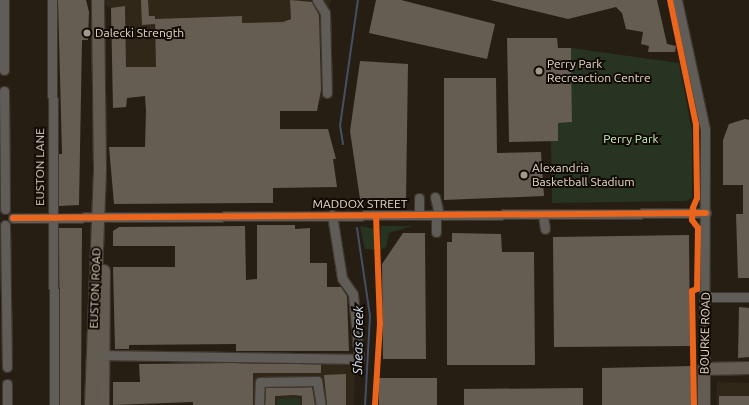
<!DOCTYPE html>
<html>
<head>
<meta charset="utf-8">
<style>
	body { margin:0 }
	#map { position:relative; width:749px; height:405px; overflow:hidden; background:#261e12; font-family:Ubuntu,sans-serif }
	div>[style] { position:absolute }
	.commercial>* { inset:0; background:#312718 }
	.green>* { inset:0; background:#273422 }
	.stream>* { height:2px; margin:-1px; padding:0 1px; transform-origin:1px; border-radius:1px; background:#444f66 }
	.building>* { inset:0; background:#655d52 }
	.roads { filter:drop-shadow(1px 0 #3f372e) drop-shadow(-1px 0 #3f372e) drop-shadow(0 1px #3f372e) drop-shadow(0 -1px #3f372e) }
	.minor>* { height:9px; margin:-4.5px; padding:0 4.5px; transform-origin:4.5px; border-radius:4.5px; background:#605c58 }
	.major>* { height:12px; margin:-6px; padding:0 6px; transform-origin:6px; border-radius:6px; background:#625c53 }
	.cycleway>* { height:6px; margin:-3px; padding:0 3px; transform-origin:3px; border-radius:3px; background:#eb651d }
	.dots>* { width:11px; height:11px; translate:-50% -50%; box-sizing:border-box; border:2px solid #110b04; border-radius:50% }
	span { translate:-50% -50%; white-space:nowrap; text-align:center; line-height:1.15; -webkit-text-stroke:4px #110b04; paint-order:stroke }
	.poi-label { font-size:12px; color:#e4dacd }
	.left { translate:0 -50%; text-align:left }
	.park-label { font-size:12px; color:#caf2c2 }
	.street-label { font-size:12px; color:#e4dacd }
	.water-label { font-size:13px; color:#d9e4f9; font-style:italic }
</style>
</head>
<body>
<div id="map">
	<div class="commercial">
		<i style="clip-path:polygon(97px 0,332px 0,325px 13px,327px 93px,317px 104px,317px 111px,289px 111px,289px 100px,145px 96px,127px 98px,126px 107px,113px 108px,111px 8px)"></i>
		<i style="clip-path:polygon(241px 360px,355px 361px,354px 405px,241px 405px)"></i>
		<i style="clip-path:polygon(717px 382px,749px 383px,749px 405px,717px 405px)"></i>
	</div>
	<div class="green">
		<i style="clip-path:polygon(571px 48px,679px 63px,692px 131px,692px 198px,686px 201px,552px 203px,551px 141px,558px 141px,558px 123px,572px 122px)"></i>
		<i style="clip-path:polygon(360px 226px,374px 229px,375px 250px,365px 249px)"></i>
		<i style="clip-path:polygon(381px 226px,412px 226px,389px 233px,386px 247px,380px 250px)"></i>
		<i style="clip-path:polygon(300px 398px,300px 405px,277px 405px,277px 399px)"></i>
	</div>
	<div class="stream">
		<i style="left:343px;top:144px;width:18px;rotate:-99deg"></i>
		<i style="left:340px;top:126px;width:127px;rotate:-81.9deg"></i>
		<i style="left:357px;top:228px;width:89px;rotate:81.6deg"></i>
		<i style="left:370px;top:316px;width:89px;rotate:93.2deg"></i>
	</div>
	<div class="building">
		<i style="clip-path:polygon(58px 0,86px 0,89px 12px,88px 40px,82px 40px,79px 205px,59px 206px,59px 154px,62px 154px)"></i>
		<i style="clip-path:polygon(141px 0,148px 0,149px 16px,155px 16px,155px 24px,142px 25px)"></i>
		<i style="clip-path:polygon(290px 0,312px 2px,319px 15px,321px 90px,317px 111px,280px 111px,280px 129px,328px 129px,336px 159px,333px 159px,337px 187px,273px 188px,273px 203px,114px 204px,109px 147px,145px 147px,146px 111px,145px 96px,127px 98px,126px 107px,113px 108px,111px 8px,125px 6px,126px 67px,156px 67px,155px 19px,242px 16px,242px 23px,283px 22px,291px 19px)"></i>
		<i style="clip-path:polygon(376px 0,401px 0,495px 24px,487px 59px,369px 33px)"></i>
		<i style="clip-path:polygon(490px 0,657px 0,667px 44px,676px 46px,675px 52px,648px 52px,649px 46px,641px 44px,643px 32px,626px 29px,622px 13px,616px 7px,568px 19px)"></i>
		<i style="clip-path:polygon(507px 38px,557px 38px,558px 48px,571px 48px,572px 122px,558px 123px,558px 141px,509px 142px)"></i>
		<i style="clip-path:polygon(360px 61px,408px 64px,406px 200px,360px 199px,350px 131px)"></i>
		<i style="clip-path:polygon(444px 78px,496px 78px,497px 153px,541px 152px,544px 196px,444px 200px)"></i>
		<i style="clip-path:polygon(745px 119px,749px 120px,749px 278px,738px 278px,736px 214px,743px 214px,743px 185px,723px 185px,723px 140px,729px 124px)"></i>
		<i style="clip-path:polygon(257px 225px,295px 225px,295px 229px,310px 228px,310px 263px,327px 263px,327px 287px,341px 287px,347px 296px,349px 351px,236px 351px,236px 344px,129px 345px,129px 349px,115px 349px,113px 267px,175px 267px,175px 246px,113px 246px,113px 231px,119px 227px,245px 226px,246px 280px,257px 279px)"></i>
		<i style="clip-path:polygon(59px 228px,82px 228px,81px 405px,60px 405px)"></i>
		<i style="clip-path:polygon(403px 233px,425px 233px,426px 359px,383px 359px,382px 264px)"></i>
		<i style="clip-path:polygon(452px 233px,501px 234px,502px 252px,534px 252px,535px 365px,447px 365px,447px 242px,452px 242px)"></i>
		<i style="clip-path:polygon(689px 235px,690px 346px,554px 347px,553px 237px)"></i>
		<i style="clip-path:polygon(739px 307px,749px 308px,749px 357px,738px 358px)"></i>
		<i style="clip-path:polygon(236px 363px,321px 364px,321px 373px,253px 373px,253px 405px,193px 405px,193px 402px,113px 405px,113px 382px,140px 382px,139px 364px)"></i>
		<i style="clip-path:polygon(693px 366px,693px 405px,602px 405px,602px 368px)"></i>
		<i style="clip-path:polygon(346px 374px,346px 405px,327px 405px,324px 375px)"></i>
		<i style="clip-path:polygon(379px 378px,437px 378px,437px 405px,379px 405px)"></i>
		<i style="clip-path:polygon(312px 387px,315px 405px,302px 405px,302px 396px,294px 395px,275px 396px,275px 405px,265px 405px,266px 388px)"></i>
		<i style="clip-path:polygon(583px 388px,583px 405px,464px 405px,464px 389px)"></i>
		<i style="clip-path:polygon(719px 396px,749px 396px,749px 405px,719px 405px)"></i>
	</div>
	<div class="roads">
		<div class="minor">
			<i style="left:52px;top:0;width:405px;rotate:89.7deg"></i>
			<i style="left:317px;top:0;width:15px;rotate:58deg"></i>
			<i style="left:325px;top:13px;width:80px;rotate:88.6deg"></i>
			<i style="left:677px;top:0;width:133px;rotate:77.8deg"></i>
			<i style="left:705px;top:130px;width:239px;rotate:90.2deg"></i>
			<i style="left:4px;top:70px;width:70px;rotate:-90deg"></i>
			<i style="left:4px;top:91px;width:118px;rotate:89.5deg"></i>
			<i style="left:435px;top:197px;width:17px;rotate:77deg"></i>
			<i style="left:419px;top:198px;width:17px;rotate:90deg"></i>
			<i style="left:436px;top:215px;width:17px;rotate:90deg"></i>
			<i style="left:543px;top:215px;width:14px;rotate:82deg"></i>
			<i style="left:13px;top:218px;width:693px;rotate:-0.41deg"></i>
			<i style="left:5px;top:225px;width:142px;rotate:89.2deg"></i>
			<i style="left:705px;top:297px;width:44px"></i>
			<i style="left:103px;top:355px;width:256px;rotate:0.9deg"></i>
			<i style="left:359px;top:359px;width:65px;rotate:-95.3deg"></i>
			<i style="left:353px;top:294px;width:19px;rotate:-125deg"></i>
			<i style="left:342px;top:278px;width:64px;rotate:-99deg"></i>
			<i style="left:7px;top:384px;width:21px;rotate:90deg"></i>
			<i style="left:259px;top:405px;width:23px;rotate:-88deg"></i>
			<i style="left:260px;top:382px;width:57px;rotate:-1deg"></i>
			<i style="left:317px;top:381px;width:24px;rotate:81deg"></i>
		</div>
		<div class="major">
			<i style="left:91px;top:405px;width:235px;rotate:-87.8deg"></i>
			<i style="left:100px;top:170px;width:170px;rotate:-90.7deg"></i>
			<i style="left:103px;top:405px;width:134px;rotate:-89.6deg"></i>
			<i style="left:704px;top:405px;width:36px;rotate:-90deg"></i>
			<i style="left:704px;top:369px;width:45px;rotate:-1.3deg"></i>
		</div>
	</div>
	<div class="cycleway">
		<i style="left:670px;top:0;width:127px;rotate:78.2deg"></i>
		<i style="left:696px;top:124px;width:74px;rotate:89.2deg"></i>
		<i style="left:697px;top:198px;width:11px;rotate:112deg"></i>
		<i style="left:693px;top:208px;width:12px;rotate:95deg"></i>
		<i style="left:692px;top:220px;width:10px;rotate:53deg"></i>
		<i style="left:698px;top:228px;width:61px;rotate:90.9deg"></i>
		<i style="left:697px;top:289px;width:5px;rotate:158deg"></i>
		<i style="left:692px;top:291px;width:114px;rotate:89deg"></i>
		<i style="left:13px;top:218px;width:693px;rotate:-0.41deg"></i>
		<i style="left:375px;top:405px;width:81px;rotate:-86.5deg"></i>
		<i style="left:380px;top:324px;width:108px;rotate:-92.1deg"></i>
	</div>
	<div class="dots">
		<i style="left:87px;top:33px;background:#a2988c"></i>
		<i style="left:539px;top:71px;background:#a2988c"></i>
		<i style="left:524px;top:175px;background:#a2988c"></i>
	</div>
	<div class="poi-label">
		<span class="left" style="left:95px;top:33px">Dalecki Strength</span>
		<span class="left" style="left:547px;top:71px">Perry Park<br>Recreaction Centre</span>
		<span class="left" style="left:532px;top:175px">Alexandria<br>Basketball Stadium</span>
	</div>
	<div class="park-label">
		<span style="left:631px;top:139px">Perry Park</span>
	</div>
	<div class="street-label">
		<span style="left:40px;top:167px;rotate:-90deg">EUSTON LANE</span>
		<span style="left:360px;top:204px">MADDOX STREET</span>
		<span style="left:95px;top:288px;rotate:-88deg">EUSTON ROAD</span>
		<span style="left:705px;top:333px;rotate:-89deg">BOURKE ROAD</span>
	</div>
	<div class="water-label">
		<span style="left:358px;top:340px;rotate:-89deg">Sheas Creek</span>
	</div>
</div>
</body>
</html>
